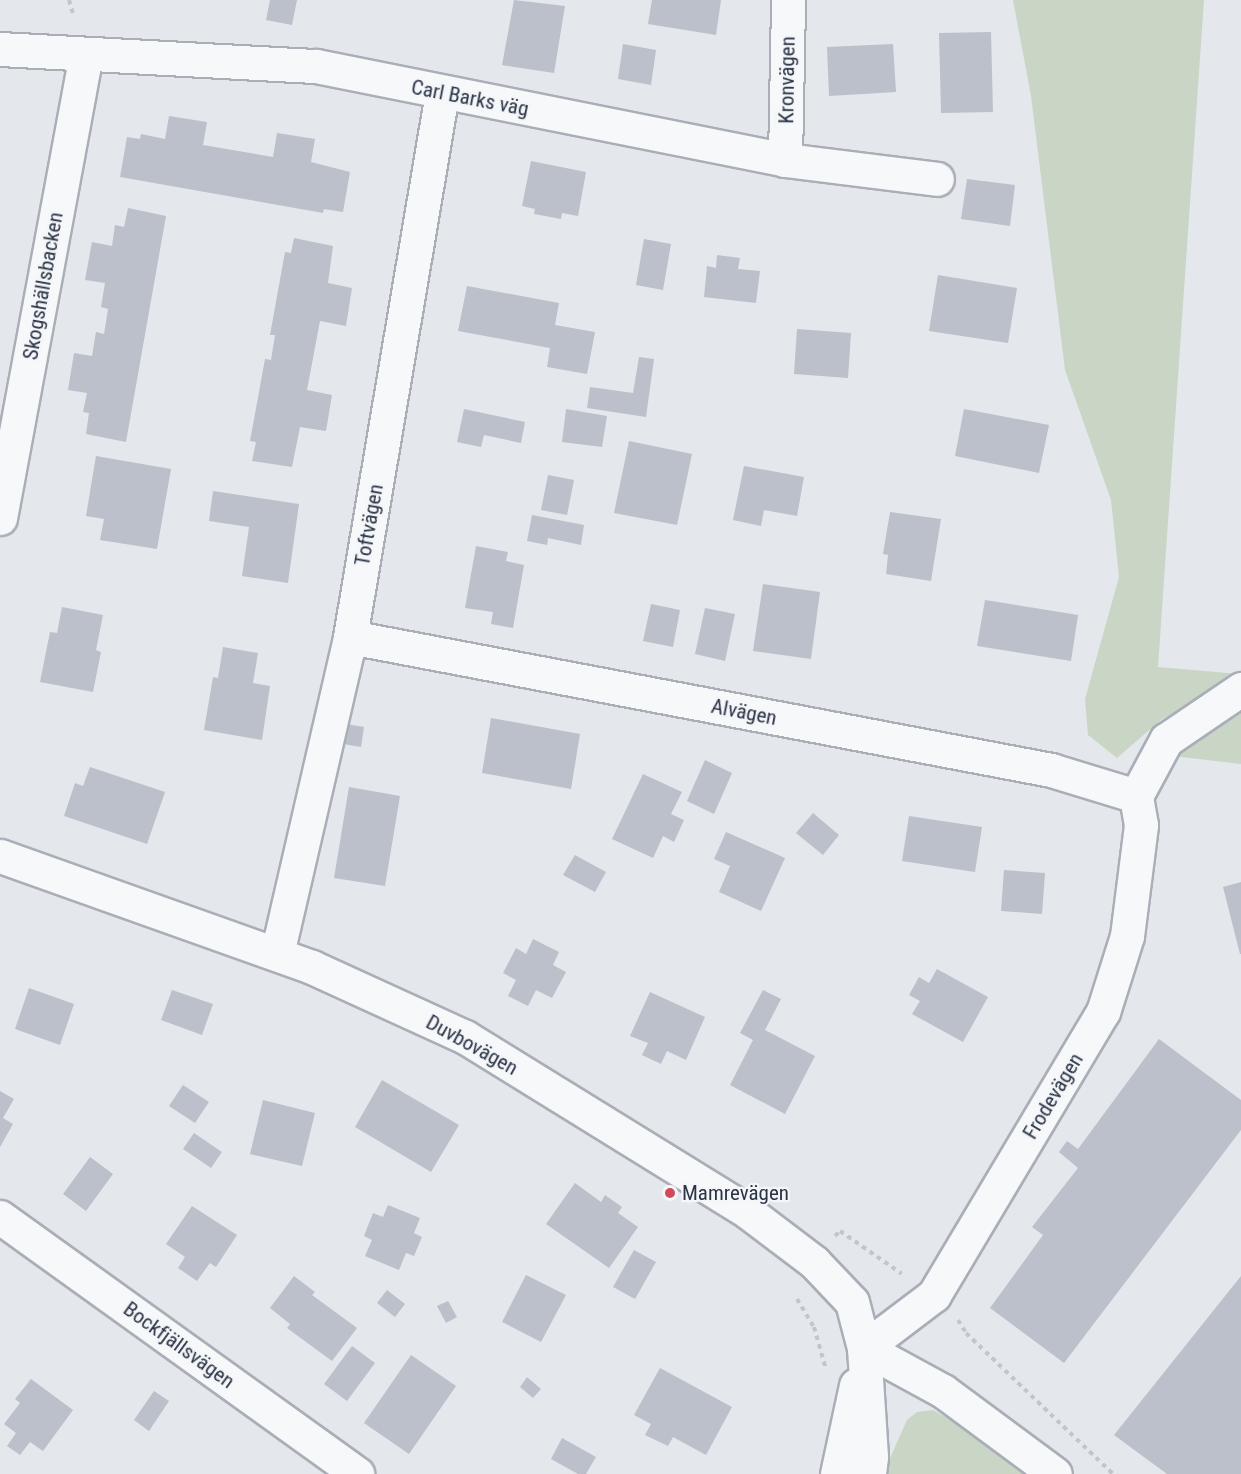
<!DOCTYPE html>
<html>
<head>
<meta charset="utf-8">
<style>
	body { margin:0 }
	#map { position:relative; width:1241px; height:1474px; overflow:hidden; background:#e4e7ec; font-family:"Roboto Condensed",sans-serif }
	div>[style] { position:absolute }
	.green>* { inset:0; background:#c9d6c5 }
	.building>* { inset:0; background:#bbc0ca }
	.path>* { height:4px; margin-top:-2px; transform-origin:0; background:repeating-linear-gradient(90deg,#c2c5cb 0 4.5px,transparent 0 9px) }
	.roads { filter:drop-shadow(2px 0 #a9aeb7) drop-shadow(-2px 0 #a9aeb7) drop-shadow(0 2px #a9aeb7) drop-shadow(0 -2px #a9aeb7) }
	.minor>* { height:33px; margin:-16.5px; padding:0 16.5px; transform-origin:16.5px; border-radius:16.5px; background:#f7f8fa }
	.dots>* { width:16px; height:16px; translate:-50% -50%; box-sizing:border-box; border:3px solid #f4f6f9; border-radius:50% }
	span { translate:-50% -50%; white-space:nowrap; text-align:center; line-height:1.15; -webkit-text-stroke:4.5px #f4f6f9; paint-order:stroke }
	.street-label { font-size:21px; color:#2b3445 }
	.poi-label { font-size:21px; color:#2b3445 }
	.left { translate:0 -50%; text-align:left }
</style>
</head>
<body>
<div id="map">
	<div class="green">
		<i style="clip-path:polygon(1013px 0,1204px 0,1158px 667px,1239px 674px,1235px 682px,1162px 719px,1117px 758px,1088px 735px,1085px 699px,1119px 577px,1111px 500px,1065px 370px,1031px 96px)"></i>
		<i style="clip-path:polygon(1241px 707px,1241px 764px,1173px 756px)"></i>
		<i style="clip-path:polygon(933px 1410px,951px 1420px,1023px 1474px,883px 1474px,907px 1420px,917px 1412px)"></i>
	</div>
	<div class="building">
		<i style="clip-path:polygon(270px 0,297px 0,292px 25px,266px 20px)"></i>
		<i style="clip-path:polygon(514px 0,565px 6px,554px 73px,502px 65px)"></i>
		<i style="clip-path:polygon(652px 0,721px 0,716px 35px,648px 24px)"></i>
		<i style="clip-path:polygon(991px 32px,993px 112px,941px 113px,939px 33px)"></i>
		<i style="clip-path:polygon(623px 44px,656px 50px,651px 85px,618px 79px)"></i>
		<i style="clip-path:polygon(893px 44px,896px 92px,829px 96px,827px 47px)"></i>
		<i style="clip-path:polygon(169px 116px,207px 122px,203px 145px,273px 157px,277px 133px,315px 139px,311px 162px,350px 172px,343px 212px,324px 209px,323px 213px,120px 177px,127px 137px,140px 139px,141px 134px,165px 139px)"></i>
		<i style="clip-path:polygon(531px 161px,586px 172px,578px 216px,562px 213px,561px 219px,534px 214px,535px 209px,522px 206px)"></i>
		<i style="clip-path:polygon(967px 179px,1015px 185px,1010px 226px,961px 219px)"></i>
		<i style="clip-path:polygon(128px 208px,166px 216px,126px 442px,86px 434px,89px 413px,83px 412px,87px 393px,68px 390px,74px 353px,92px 356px,96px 332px,104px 334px,108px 309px,101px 307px,105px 283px,85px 280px,92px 242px,112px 246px,115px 225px,124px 227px)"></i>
		<i style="clip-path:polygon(294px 238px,333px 246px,328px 283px,352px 288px,346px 326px,320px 321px,307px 390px,332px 395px,326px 431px,300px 427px,292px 467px,252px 461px,256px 442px,250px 441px,265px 359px,271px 360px,275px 335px,270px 335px,285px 252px,291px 253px)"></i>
		<i style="clip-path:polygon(644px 239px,671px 244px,663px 290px,636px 285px)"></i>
		<i style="clip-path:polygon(717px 255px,740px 258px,738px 269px,760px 271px,756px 303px,704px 297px,707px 266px,716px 268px)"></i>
		<i style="clip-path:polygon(938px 275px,1017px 288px,1008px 343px,929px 331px)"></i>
		<i style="clip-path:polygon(467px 286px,559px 303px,555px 325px,595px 332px,587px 374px,547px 367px,550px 348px,458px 331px)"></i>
		<i style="clip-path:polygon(797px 329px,851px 333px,848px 378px,794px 374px)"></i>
		<i style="clip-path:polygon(639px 357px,654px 359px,646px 417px,587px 408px,590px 387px,633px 393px)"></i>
		<i style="clip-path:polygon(464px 409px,525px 422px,521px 443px,484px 435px,481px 447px,457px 442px)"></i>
		<i style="clip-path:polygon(566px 409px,607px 416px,602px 447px,562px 442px)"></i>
		<i style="clip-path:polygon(964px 409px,1049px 425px,1039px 473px,955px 456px)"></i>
		<i style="clip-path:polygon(629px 441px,692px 454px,677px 525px,614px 513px)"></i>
		<i style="clip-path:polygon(96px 456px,171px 469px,157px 549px,100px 540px,104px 519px,86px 516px)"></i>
		<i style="clip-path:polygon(744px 466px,804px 477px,797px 516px,764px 510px,761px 526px,733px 520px)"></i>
		<i style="clip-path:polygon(548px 475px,574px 480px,567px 515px,541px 510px)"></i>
		<i style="clip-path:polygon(213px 491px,299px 504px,288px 583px,242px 576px,249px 527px,209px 521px)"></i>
		<i style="clip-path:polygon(890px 512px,941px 519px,931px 581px,886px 574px,888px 555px,883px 554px)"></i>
		<i style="clip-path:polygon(532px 515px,584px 525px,581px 545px,548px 538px,547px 545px,527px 541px)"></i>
		<i style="clip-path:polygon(476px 546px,508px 552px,506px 561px,524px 565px,513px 628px,491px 624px,493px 612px,465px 608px)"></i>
		<i style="clip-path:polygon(763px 584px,820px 592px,811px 659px,753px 651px)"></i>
		<i style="clip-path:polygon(985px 600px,1078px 615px,1071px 661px,977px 646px)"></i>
		<i style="clip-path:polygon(651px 604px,680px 610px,673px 647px,643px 641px)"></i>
		<i style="clip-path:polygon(62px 607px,103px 615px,96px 650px,101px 652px,93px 692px,40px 682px,50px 632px,57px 633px)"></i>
		<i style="clip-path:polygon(705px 608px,735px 614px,725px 661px,695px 654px)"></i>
		<i style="clip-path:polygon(223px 647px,258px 653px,253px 683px,270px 686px,262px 740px,204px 730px,213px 677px,218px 678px)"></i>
		<i style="clip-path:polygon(491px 718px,580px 734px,571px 789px,482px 773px)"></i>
		<i style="clip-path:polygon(346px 724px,364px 727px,361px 747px,343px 744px)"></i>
		<i style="clip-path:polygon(705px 760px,732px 773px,714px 814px,687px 801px)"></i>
		<i style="clip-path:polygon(90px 767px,165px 792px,147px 844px,64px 816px,75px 783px,83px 786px)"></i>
		<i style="clip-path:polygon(643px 774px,682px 792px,671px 814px,684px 820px,674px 842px,663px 836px,653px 858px,612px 839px)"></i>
		<i style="clip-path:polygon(349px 787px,400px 796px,385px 886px,334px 878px)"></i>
		<i style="clip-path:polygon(813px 813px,839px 835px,823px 855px,796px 833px)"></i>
		<i style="clip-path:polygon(909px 816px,982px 827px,975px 872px,902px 861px)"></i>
		<i style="clip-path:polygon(726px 832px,785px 858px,761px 911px,719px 892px,730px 866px,714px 859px)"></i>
		<i style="clip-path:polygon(575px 855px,606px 872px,595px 892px,563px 875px)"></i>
		<i style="clip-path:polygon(1004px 870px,1045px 873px,1042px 914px,1001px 911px)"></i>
		<i style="clip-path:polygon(1241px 882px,1241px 954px,1240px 954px,1223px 887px)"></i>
		<i style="clip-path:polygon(533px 939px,559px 952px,553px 965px,566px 972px,552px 998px,536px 990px,528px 1006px,508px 996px,516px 980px,503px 973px,516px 948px,526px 954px)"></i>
		<i style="clip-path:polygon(937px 969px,988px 997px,963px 1042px,912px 1014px,920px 1001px,909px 995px,919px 977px,929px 983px)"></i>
		<i style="clip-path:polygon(29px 988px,74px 1004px,60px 1045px,15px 1029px)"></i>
		<i style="clip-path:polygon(172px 990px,213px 1004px,202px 1035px,161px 1020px)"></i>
		<i style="clip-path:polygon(763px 990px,781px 999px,765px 1030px,815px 1056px,785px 1114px,730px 1085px,753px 1040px,740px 1033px)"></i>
		<i style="clip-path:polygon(650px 992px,705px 1017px,686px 1060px,667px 1051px,661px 1064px,642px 1055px,648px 1043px,630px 1036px)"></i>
		<i style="clip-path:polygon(1159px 1039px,1241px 1100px,1241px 1130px,1064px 1363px,990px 1308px,1043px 1235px,1032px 1227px,1078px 1168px,1059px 1152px,1067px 1141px,1078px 1149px)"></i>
		<i style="clip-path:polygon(382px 1080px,459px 1125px,431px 1172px,355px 1127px)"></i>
		<i style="clip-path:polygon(183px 1085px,209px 1102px,195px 1123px,169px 1106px)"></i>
		<i style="clip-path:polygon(0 1091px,14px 1099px,3px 1118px,13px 1124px,0 1147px)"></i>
		<i style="clip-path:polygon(263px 1100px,315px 1113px,302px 1166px,250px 1154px)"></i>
		<i style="clip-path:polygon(194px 1133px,222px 1152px,211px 1168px,183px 1149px)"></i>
		<i style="clip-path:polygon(90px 1157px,113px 1174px,86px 1211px,63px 1194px)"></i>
		<i style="clip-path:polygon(575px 1183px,601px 1202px,605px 1195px,622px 1207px,618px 1213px,638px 1227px,609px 1268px,546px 1224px)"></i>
		<i style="clip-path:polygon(388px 1205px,420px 1218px,414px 1233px,422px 1237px,414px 1256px,406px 1253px,399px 1270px,365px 1256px,372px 1240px,364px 1236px,373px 1213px,383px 1217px)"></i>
		<i style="clip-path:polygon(192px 1206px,237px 1235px,216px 1267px,210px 1263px,197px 1281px,178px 1268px,185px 1257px,166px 1244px)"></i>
		<i style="clip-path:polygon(634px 1250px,656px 1262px,635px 1299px,613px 1287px)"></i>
		<i style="clip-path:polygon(526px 1275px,566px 1295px,541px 1342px,502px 1322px)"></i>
		<i style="clip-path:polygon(294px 1276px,315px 1292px,312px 1295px,357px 1328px,332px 1361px,287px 1328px,290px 1324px,270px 1308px)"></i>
		<i style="clip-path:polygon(1241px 1276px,1241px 1474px,1167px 1474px,1114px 1435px)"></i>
		<i style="clip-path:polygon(387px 1290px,405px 1304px,395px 1317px,377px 1303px)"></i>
		<i style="clip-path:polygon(448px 1301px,457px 1317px,446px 1323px,437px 1306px)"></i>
		<i style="clip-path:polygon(352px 1346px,375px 1363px,347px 1401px,324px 1384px)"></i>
		<i style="clip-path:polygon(411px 1355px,456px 1386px,409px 1454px,364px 1423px)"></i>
		<i style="clip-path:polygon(660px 1368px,732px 1407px,706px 1455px,673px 1437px,668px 1446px,645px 1435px,651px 1424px,634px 1415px)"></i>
		<i style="clip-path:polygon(527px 1377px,541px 1389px,533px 1398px,520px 1387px)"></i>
		<i style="clip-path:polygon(31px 1379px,73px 1410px,43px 1451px,30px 1442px,20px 1455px,7px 1446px,16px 1433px,4px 1424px,20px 1403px,15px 1399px)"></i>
		<i style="clip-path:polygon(154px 1391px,169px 1401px,149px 1431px,134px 1420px)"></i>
		<i style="clip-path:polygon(562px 1438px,596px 1457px,586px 1474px,578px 1474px,551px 1459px)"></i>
	</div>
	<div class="path">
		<i style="left:69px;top:0;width:18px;rotate:74deg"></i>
		<i style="left:835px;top:1236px;width:7px;rotate:-45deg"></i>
		<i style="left:840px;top:1231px;width:75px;rotate:34.7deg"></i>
		<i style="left:797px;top:1299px;width:33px;rotate:59deg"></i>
		<i style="left:814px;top:1327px;width:41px;rotate:74.2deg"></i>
		<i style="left:958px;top:1320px;width:15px;rotate:58deg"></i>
		<i style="left:966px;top:1333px;width:204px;rotate:43.8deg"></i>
	</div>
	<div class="roads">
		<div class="minor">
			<i style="left:0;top:49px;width:316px;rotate:3.1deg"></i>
			<i style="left:316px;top:66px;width:478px;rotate:11.3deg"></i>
			<i style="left:785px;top:160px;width:153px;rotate:7.1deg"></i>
			<i style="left:785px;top:160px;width:160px;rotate:-88.9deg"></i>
			<i style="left:0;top:518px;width:471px;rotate:-79.5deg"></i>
			<i style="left:350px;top:637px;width:714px;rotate:10.74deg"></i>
			<i style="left:1051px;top:770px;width:89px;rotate:17deg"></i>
			<i style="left:1136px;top:796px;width:64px;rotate:-61.8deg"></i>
			<i style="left:1166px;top:740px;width:91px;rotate:-34.2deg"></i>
			<i style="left:0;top:856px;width:331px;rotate:19.6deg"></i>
			<i style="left:312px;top:967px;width:168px;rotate:24.6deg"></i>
			<i style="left:465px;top:1037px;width:333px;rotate:31.7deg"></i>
			<i style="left:748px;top:1212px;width:83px;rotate:37.1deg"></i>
			<i style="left:814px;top:1262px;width:55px;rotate:46.5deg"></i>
			<i style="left:852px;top:1302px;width:48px;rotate:75.4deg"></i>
			<i style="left:864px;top:1348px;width:109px;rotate:86.3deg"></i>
			<i style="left:871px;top:1457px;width:17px;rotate:97deg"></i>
			<i style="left:277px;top:954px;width:325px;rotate:-77deg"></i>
			<i style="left:350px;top:637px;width:552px;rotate:-80.4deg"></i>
			<i style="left:0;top:1217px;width:440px;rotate:35.7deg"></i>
			<i style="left:864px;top:1348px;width:88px;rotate:-37.1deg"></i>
			<i style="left:934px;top:1295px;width:330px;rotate:-59.2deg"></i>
			<i style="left:1103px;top:1012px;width:80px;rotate:-72.5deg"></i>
			<i style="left:1127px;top:936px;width:112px;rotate:-82.8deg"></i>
			<i style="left:1141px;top:825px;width:29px;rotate:-100deg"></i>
			<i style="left:864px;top:1348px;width:90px;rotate:28.6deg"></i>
			<i style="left:943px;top:1391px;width:139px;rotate:36.5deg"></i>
			<i style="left:837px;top:1474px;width:91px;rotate:-77.9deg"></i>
		</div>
	</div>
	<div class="dots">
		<i style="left:670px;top:1193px;background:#d1495b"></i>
	</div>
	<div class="street-label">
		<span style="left:787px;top:80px;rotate:-89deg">Kronvägen</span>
		<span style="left:470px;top:98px;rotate:11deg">Carl Barks väg</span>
		<span style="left:43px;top:286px;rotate:-80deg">Skogshällsbacken</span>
		<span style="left:369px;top:525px;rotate:-80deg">Toftvägen</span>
		<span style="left:744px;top:712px;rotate:11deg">Alvägen</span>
		<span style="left:472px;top:1045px;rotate:29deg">Duvbovägen</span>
		<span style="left:1053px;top:1096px;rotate:-59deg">Frodevägen</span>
		<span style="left:179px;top:1345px;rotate:36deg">Bockfjällsvägen</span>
	</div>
	<div class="poi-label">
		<span class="left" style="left:682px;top:1193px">Mamrevägen</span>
	</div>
</div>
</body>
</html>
